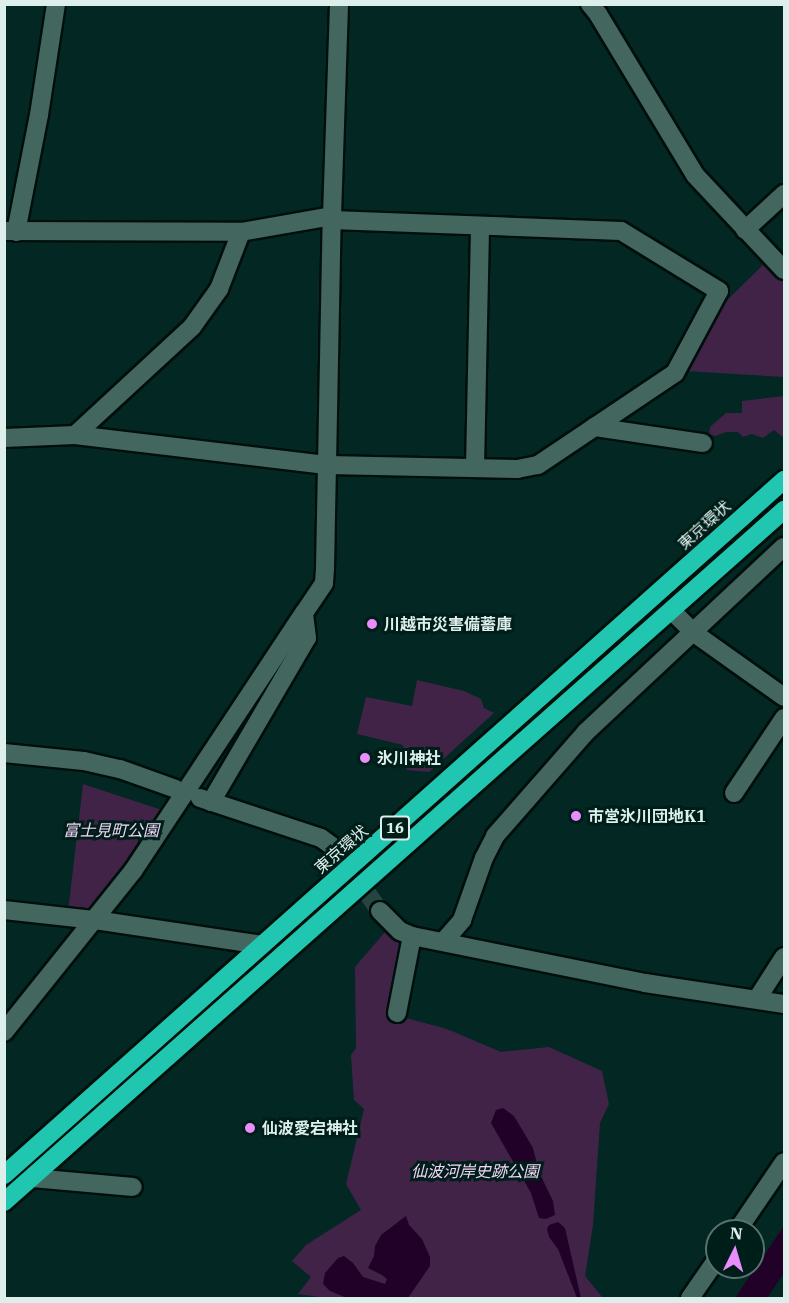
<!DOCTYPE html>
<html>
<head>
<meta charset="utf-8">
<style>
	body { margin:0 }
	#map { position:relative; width:789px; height:1303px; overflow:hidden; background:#032722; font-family:"IBM Plex Serif","Noto Sans JP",serif }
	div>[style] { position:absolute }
	.green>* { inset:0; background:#422348 }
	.water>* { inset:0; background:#210127 }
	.street-tunnel>* { height:18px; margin-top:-9px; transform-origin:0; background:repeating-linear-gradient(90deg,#244540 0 18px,transparent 0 27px) }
	.roads { filter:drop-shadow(2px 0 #000f0b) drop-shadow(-2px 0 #000f0b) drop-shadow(0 2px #000f0b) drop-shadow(0 -2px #000f0b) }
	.street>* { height:18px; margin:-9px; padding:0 9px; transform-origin:9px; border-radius:9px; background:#43665f }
	.secondary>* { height:18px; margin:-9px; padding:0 9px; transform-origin:9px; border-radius:9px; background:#43665f }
	.highway>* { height:18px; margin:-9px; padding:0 9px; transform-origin:9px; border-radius:9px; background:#21c6b0 }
	.dots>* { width:16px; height:16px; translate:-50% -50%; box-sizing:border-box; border:3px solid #001e19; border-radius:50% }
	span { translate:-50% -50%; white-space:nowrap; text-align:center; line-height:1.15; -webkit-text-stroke:6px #001e19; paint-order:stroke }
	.shield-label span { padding:2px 4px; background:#001e19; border:2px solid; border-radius:4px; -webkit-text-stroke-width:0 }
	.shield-label { font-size:15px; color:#dcefeb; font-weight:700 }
	.street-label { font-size:16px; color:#dcefeb }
	.poi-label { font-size:16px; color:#dcefeb; font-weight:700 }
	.left { translate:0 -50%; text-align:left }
	.park-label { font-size:16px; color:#f1d5f6; font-style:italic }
	.frame { position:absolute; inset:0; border:6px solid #dcefeb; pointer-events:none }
	.north { position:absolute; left:705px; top:1219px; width:60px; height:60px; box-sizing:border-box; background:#001e19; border:2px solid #58726d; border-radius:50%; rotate:5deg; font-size:16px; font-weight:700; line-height:24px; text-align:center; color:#dcefeb }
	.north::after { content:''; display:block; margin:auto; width:21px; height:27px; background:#ea8dfc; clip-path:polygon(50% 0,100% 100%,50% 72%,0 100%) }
</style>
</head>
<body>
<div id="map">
	<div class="green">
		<i style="clip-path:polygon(766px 262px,784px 280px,784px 377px,685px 371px,717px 310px)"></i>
		<i style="clip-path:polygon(784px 396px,784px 438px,774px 430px,763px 438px,752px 434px,743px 437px,738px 432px,726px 432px,715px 436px,709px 434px,710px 427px,726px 413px,742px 413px,742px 401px)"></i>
		<i style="clip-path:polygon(417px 680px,464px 691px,481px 699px,484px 708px,494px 713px,429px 772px,407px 770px,403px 745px,357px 734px,366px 697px,412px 706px)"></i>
		<i style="clip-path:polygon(83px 784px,165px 811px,89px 914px,68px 912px)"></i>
		<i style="clip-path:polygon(385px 932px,400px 941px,421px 945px,406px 1018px,447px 1029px,501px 1052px,549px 1047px,602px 1071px,609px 1104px,600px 1123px,593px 1225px,585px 1276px,603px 1298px,327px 1298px,298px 1294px,311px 1277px,292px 1261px,306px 1245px,361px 1210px,346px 1184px,364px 1109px,354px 1100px,351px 1055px,356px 1048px,355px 967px)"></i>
	</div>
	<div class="water">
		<i style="clip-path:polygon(503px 1108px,514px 1116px,533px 1148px,539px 1172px,553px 1201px,555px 1215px,546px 1219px,539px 1218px,531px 1193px,491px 1123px,496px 1110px)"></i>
		<i style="clip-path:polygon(406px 1216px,409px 1225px,422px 1239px,430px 1257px,430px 1266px,408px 1298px,347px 1298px,330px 1291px,323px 1284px,325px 1273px,338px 1258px,344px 1256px,353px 1263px,363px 1277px,385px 1284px,387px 1279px,382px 1275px,368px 1268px,374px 1256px,375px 1246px,381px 1235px)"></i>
		<i style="clip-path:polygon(558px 1222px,565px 1228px,581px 1298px,577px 1298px,558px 1249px,549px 1237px,547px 1229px,549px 1225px)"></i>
		<i style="clip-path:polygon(784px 1226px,784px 1273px,767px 1298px,735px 1298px)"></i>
	</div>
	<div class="street-tunnel">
		<i style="left:335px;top:848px;width:77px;rotate:54.5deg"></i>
	</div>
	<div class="roads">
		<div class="street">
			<i style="left:590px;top:4px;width:13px;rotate:51deg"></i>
			<i style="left:598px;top:14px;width:188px;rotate:58.9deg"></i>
			<i style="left:695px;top:175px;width:130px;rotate:46.9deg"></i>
			<i style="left:745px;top:230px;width:53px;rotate:-42.7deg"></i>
			<i style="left:16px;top:232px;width:119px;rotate:-78.9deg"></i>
			<i style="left:39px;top:115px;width:112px;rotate:-81.3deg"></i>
			<i style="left:594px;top:427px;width:110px;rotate:8.4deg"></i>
			<i style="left:75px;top:435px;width:159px;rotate:-42.7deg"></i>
			<i style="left:192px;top:327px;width:47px;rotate:-54.6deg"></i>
			<i style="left:219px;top:289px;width:61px;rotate:-68.9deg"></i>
			<i style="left:4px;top:438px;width:71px;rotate:-2.4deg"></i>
			<i style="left:75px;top:435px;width:255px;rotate:6.8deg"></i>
			<i style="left:328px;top:465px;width:189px;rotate:1.2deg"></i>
			<i style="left:517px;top:469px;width:21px;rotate:-11deg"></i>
			<i style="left:538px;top:465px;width:165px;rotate:-33.9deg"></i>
			<i style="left:675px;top:373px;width:93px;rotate:-61.8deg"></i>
			<i style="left:719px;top:291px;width:115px;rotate:-148.5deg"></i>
			<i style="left:621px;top:231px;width:289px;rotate:-177.8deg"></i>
			<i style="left:475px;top:467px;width:241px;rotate:-88.8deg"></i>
			<i style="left:673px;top:612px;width:30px;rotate:45deg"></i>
			<i style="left:694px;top:633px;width:110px;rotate:35.4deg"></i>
			<i style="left:4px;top:753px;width:80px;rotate:5.7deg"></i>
			<i style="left:84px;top:761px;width:37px;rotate:13deg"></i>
			<i style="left:120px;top:769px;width:59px;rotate:19.7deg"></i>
			<i style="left:734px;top:793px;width:90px;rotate:-56.3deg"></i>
			<i style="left:200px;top:798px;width:127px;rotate:18.3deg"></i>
			<i style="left:321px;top:838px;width:17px;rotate:36deg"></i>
			<i style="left:211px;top:802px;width:190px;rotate:-59.7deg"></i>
			<i style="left:307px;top:638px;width:25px;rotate:-97deg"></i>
			<i style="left:4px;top:910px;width:92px;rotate:6.3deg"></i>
			<i style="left:95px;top:920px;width:169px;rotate:8.5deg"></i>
			<i style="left:380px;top:911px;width:28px;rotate:45deg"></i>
			<i style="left:400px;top:931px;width:13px;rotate:23deg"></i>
			<i style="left:412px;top:936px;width:238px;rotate:11.4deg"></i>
			<i style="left:645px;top:983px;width:141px;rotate:8.6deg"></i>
			<i style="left:444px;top:941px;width:28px;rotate:-49deg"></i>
			<i style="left:462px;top:920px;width:66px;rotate:-70.5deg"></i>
			<i style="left:484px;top:858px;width:25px;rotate:-63deg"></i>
			<i style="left:495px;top:836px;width:138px;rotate:-48.8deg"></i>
			<i style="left:586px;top:732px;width:271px;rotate:-43.1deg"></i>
			<i style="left:757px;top:999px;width:50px;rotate:-57.3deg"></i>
			<i style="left:397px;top:1013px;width:78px;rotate:-79deg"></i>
			<i style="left:4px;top:1032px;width:206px;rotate:-51.3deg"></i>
			<i style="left:133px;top:871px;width:310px;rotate:-56.5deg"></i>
			<i style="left:33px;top:1178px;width:100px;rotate:5.1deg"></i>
			<i style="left:737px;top:1231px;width:83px;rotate:-55.7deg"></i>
			<i style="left:690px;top:1298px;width:47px;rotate:-55.3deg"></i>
		</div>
		<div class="secondary">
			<i style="left:4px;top:231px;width:237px;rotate:0.2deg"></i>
			<i style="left:241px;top:232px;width:92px;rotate:-10deg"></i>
			<i style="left:304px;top:613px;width:36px;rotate:-56deg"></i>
			<i style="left:324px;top:583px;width:15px;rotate:-86deg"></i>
			<i style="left:325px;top:568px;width:352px;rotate:-88.9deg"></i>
			<i style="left:332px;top:216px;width:212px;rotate:-88.1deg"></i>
		</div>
		<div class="highway">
			<i style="left:4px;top:1175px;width:1045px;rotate:-41.7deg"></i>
			<i style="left:4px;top:1202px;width:1043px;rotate:-41.58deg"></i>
		</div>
	</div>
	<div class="dots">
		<i style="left:372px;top:624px;background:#ea8dfc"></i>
		<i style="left:365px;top:758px;background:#ea8dfc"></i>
		<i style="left:576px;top:816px;background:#ea8dfc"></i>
		<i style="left:250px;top:1128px;background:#ea8dfc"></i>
	</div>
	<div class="shield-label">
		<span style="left:395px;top:828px">16</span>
	</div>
	<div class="street-label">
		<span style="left:704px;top:525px;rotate:-42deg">東京環状</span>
		<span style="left:341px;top:849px;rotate:-41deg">東京環状</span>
	</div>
	<div class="poi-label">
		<span class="left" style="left:384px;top:624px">川越市災害備蓄庫</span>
		<span class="left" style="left:377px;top:758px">氷川神社</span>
		<span class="left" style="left:588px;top:816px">市営氷川団地K1</span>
		<span class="left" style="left:262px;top:1128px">仙波愛宕神社</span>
	</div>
	<div class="park-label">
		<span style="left:111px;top:830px">富士見町公園</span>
		<span style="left:475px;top:1171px">仙波河岸史跡公園</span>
	</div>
	<div class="frame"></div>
	<div class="north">N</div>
</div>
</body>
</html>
